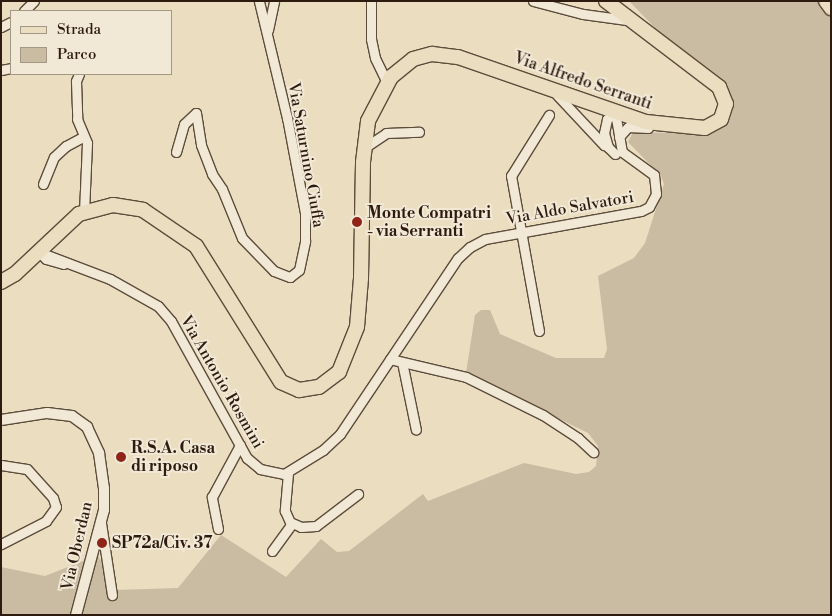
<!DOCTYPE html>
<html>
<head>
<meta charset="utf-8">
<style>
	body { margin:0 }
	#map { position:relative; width:832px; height:616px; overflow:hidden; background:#eaddc0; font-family:"Libre Bodoni",serif }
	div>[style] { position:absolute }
	.green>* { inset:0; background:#cabca2 }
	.roads { filter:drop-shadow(1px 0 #5d4c3b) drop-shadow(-1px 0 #5d4c3b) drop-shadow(0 1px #5d4c3b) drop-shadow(0 -1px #5d4c3b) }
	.minor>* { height:9px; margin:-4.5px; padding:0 4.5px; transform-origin:4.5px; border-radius:4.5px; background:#f1e9d6 }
	.tertiary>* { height:10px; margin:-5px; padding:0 5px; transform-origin:5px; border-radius:5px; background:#f1e9d6 }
	.primary>* { height:14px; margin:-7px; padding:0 7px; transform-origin:7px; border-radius:7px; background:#eaddc0 }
	.dots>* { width:14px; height:14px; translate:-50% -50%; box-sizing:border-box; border:2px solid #f1e9d6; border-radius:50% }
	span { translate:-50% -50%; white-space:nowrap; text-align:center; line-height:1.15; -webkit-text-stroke:4px #f1e9d6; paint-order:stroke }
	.street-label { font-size:16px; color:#2e1b0f }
	.poi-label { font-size:16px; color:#2e1b0f; font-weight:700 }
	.left { translate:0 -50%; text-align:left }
	.frame { position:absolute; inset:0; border:2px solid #2e1b0f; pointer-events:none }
	.legend { position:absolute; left:10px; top:10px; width:162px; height:65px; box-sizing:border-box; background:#f1e9d6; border:1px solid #a39786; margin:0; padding:6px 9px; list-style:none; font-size:15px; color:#2e1b0f }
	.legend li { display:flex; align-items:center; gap:10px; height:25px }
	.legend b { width:25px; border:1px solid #a39786 }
</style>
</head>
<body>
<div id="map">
	<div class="green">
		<i style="clip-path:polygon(629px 1px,831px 1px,831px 615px,1px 615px,1px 567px,45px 576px,98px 555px,114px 590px,178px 588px,221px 535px,286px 577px,321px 539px,337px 552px,349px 551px,423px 494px,428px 501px,524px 463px,576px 474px,589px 472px,596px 466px,598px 446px,588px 433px,466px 373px,475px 315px,481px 310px,490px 310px,500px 334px,556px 358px,604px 358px,607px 349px,598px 276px,634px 258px,645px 243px,664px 184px,661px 176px,628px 142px,633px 132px,705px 134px,720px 129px,730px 119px,734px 104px,727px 84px,658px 31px)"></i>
	</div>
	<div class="roads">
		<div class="minor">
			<i style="left:371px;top:1px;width:38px;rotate:90deg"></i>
			<i style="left:371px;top:39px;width:19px;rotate:78deg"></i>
			<i style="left:375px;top:58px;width:28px;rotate:64deg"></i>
			<i style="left:533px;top:1px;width:52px;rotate:14.6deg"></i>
			<i style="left:583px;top:14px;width:44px;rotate:7.8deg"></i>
			<i style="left:24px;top:11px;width:14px;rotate:-45deg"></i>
			<i style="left:1px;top:27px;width:11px;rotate:-27deg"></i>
			<i style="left:268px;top:30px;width:30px;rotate:-78deg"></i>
			<i style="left:1px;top:70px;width:10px;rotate:-11deg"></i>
			<i style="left:79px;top:74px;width:8px;rotate:113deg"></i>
			<i style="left:76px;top:81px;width:38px;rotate:88deg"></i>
			<i style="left:77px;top:119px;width:26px;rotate:67deg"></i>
			<i style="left:87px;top:143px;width:68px;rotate:92.5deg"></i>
			<i style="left:557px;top:95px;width:69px;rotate:46.8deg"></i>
			<i style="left:619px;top:137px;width:13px;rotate:-48deg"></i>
			<i style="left:628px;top:127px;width:20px;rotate:3deg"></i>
			<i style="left:364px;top:148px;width:27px;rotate:-34deg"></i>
			<i style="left:386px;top:133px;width:33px;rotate:-2deg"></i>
			<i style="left:176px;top:152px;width:29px;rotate:-74deg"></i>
			<i style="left:184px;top:124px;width:16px;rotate:-43deg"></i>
			<i style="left:196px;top:113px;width:32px;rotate:81deg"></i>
			<i style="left:201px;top:145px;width:31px;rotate:69deg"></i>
			<i style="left:212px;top:174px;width:18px;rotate:56deg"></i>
			<i style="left:222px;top:189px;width:53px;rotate:67.8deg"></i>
			<i style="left:242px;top:238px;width:46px;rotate:45.9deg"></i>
			<i style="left:274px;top:271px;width:17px;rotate:21deg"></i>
			<i style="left:290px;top:277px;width:11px;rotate:-38deg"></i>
			<i style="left:299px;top:270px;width:30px;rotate:-78deg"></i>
			<i style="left:305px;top:241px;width:28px;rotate:-90deg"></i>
			<i style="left:305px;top:213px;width:97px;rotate:-100.7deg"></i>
			<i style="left:287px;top:118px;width:120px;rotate:-103.5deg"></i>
			<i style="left:43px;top:184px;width:29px;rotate:-68deg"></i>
			<i style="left:54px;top:157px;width:16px;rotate:-43deg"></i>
			<i style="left:66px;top:146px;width:19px;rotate:-28deg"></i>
			<i style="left:39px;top:252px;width:76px;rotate:20.8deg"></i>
			<i style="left:110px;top:279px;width:55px;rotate:29.4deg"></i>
			<i style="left:158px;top:306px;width:20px;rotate:49deg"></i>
			<i style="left:171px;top:321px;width:157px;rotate:61deg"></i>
			<i style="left:247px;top:458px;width:17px;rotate:40deg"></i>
			<i style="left:260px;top:469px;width:25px;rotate:12deg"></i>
			<i style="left:284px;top:474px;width:46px;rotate:-31.6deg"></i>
			<i style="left:323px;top:450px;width:23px;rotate:-43deg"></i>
			<i style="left:340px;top:434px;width:212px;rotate:-56.2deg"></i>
			<i style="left:458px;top:258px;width:16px;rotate:-43deg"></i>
			<i style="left:470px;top:247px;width:17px;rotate:-28deg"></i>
			<i style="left:485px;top:239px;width:158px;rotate:-10.2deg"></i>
			<i style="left:641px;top:211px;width:9px;rotate:-27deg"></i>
			<i style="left:649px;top:207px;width:15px;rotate:-62deg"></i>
			<i style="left:656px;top:194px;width:19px;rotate:-96deg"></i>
			<i style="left:654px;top:175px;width:39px;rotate:-144deg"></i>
			<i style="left:622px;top:152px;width:40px;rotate:-100deg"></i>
			<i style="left:615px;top:113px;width:10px;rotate:143deg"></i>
			<i style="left:607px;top:119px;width:14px;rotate:102deg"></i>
			<i style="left:604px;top:133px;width:15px;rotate:74deg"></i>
			<i style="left:608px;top:147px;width:10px;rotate:45deg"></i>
			<i style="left:39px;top:252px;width:10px;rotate:45deg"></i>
			<i style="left:46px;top:259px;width:18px;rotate:16deg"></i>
			<i style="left:539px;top:331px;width:158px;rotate:-100.2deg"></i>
			<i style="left:511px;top:176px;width:72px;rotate:-58.1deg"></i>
			<i style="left:390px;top:359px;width:78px;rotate:13.3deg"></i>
			<i style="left:466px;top:377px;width:86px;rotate:26.3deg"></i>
			<i style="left:543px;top:415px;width:42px;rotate:33.3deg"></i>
			<i style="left:578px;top:438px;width:21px;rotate:43deg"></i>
			<i style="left:402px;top:362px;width:69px;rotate:78.4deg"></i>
			<i style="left:1px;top:465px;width:26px;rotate:9deg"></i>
			<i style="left:27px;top:469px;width:39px;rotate:48deg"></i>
			<i style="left:53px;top:498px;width:9px;rotate:72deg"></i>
			<i style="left:56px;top:507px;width:17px;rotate:126deg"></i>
			<i style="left:46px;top:521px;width:51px;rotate:152.9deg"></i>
			<i style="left:288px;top:473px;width:38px;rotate:95deg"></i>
			<i style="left:285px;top:511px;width:12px;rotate:66deg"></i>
			<i style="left:290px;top:522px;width:12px;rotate:24deg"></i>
			<i style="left:301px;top:527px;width:15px;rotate:-4deg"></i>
			<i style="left:316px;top:526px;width:53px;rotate:-37.3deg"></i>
			<i style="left:101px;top:523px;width:73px;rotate:81.3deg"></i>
			<i style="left:218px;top:529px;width:33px;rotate:-101deg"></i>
			<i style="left:212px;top:497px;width:59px;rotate:-61.7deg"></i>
			<i style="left:272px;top:551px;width:34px;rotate:-54deg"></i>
		</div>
		<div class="tertiary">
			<i style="left:1px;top:420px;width:47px;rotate:-8.7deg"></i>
			<i style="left:47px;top:413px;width:25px;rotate:7deg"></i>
			<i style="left:72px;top:416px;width:19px;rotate:36deg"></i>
			<i style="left:87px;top:427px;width:29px;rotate:65deg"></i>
			<i style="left:99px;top:453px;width:35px;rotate:82deg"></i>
			<i style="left:104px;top:488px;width:22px;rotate:90deg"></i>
			<i style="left:104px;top:510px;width:109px;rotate:104.9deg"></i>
		</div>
		<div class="primary">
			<i style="left:826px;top:1px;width:9px;rotate:54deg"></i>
			<i style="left:1px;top:282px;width:16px;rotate:-30deg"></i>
			<i style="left:15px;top:274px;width:88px;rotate:-43.2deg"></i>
			<i style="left:79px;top:214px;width:35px;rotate:-15deg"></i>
			<i style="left:113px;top:205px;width:30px;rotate:9deg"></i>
			<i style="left:143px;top:210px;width:64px;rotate:34.2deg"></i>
			<i style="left:196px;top:246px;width:160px;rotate:58deg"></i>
			<i style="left:281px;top:382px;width:20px;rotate:24deg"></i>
			<i style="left:299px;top:390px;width:20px;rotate:-9deg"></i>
			<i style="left:319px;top:387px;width:25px;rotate:-37deg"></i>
			<i style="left:339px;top:372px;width:48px;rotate:-68.2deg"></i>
			<i style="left:357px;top:327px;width:49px;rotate:-85.3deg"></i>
			<i style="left:361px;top:278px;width:116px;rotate:-89deg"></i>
			<i style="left:363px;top:162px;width:41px;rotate:-83deg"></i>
			<i style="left:368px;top:121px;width:50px;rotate:-62.4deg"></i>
			<i style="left:391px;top:77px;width:28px;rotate:-39deg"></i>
			<i style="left:413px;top:59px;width:20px;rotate:-15deg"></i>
			<i style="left:432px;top:54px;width:26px;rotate:7deg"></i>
			<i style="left:458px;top:57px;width:199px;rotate:19.1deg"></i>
			<i style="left:646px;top:122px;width:59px;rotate:5.8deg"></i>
			<i style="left:705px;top:128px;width:18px;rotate:-29deg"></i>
			<i style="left:721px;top:119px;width:16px;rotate:-72deg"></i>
			<i style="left:726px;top:104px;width:18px;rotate:-112deg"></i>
			<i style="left:719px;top:87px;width:142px;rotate:-142.7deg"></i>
		</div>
	</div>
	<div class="dots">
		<i style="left:357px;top:222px;background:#8f2418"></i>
		<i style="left:121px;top:457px;background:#8f2418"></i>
		<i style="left:102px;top:543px;background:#8f2418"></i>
	</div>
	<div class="street-label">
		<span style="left:583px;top:81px;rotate:19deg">Via Alfredo Serranti</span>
		<span style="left:306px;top:155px;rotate:80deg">Via Saturnino Ciuffa</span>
		<span style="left:570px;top:208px;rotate:-10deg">Via Aldo Salvatori</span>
		<span style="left:222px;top:382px;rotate:60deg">Via Antonio Rosmini</span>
		<span style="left:77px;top:546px;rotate:-77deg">Via Oberdan</span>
	</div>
	<div class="poi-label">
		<span class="left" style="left:367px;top:222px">Monte Compatri<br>- via Serranti</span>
		<span class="left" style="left:131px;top:457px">R.S.A. Casa<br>di riposo</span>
		<span class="left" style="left:112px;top:543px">SP72a/Civ. 37</span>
	</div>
	<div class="frame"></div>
	<ul class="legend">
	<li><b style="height:6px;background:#eaddc0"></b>Strada</li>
	<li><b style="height:14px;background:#cabca2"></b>Parco</li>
	</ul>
</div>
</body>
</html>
